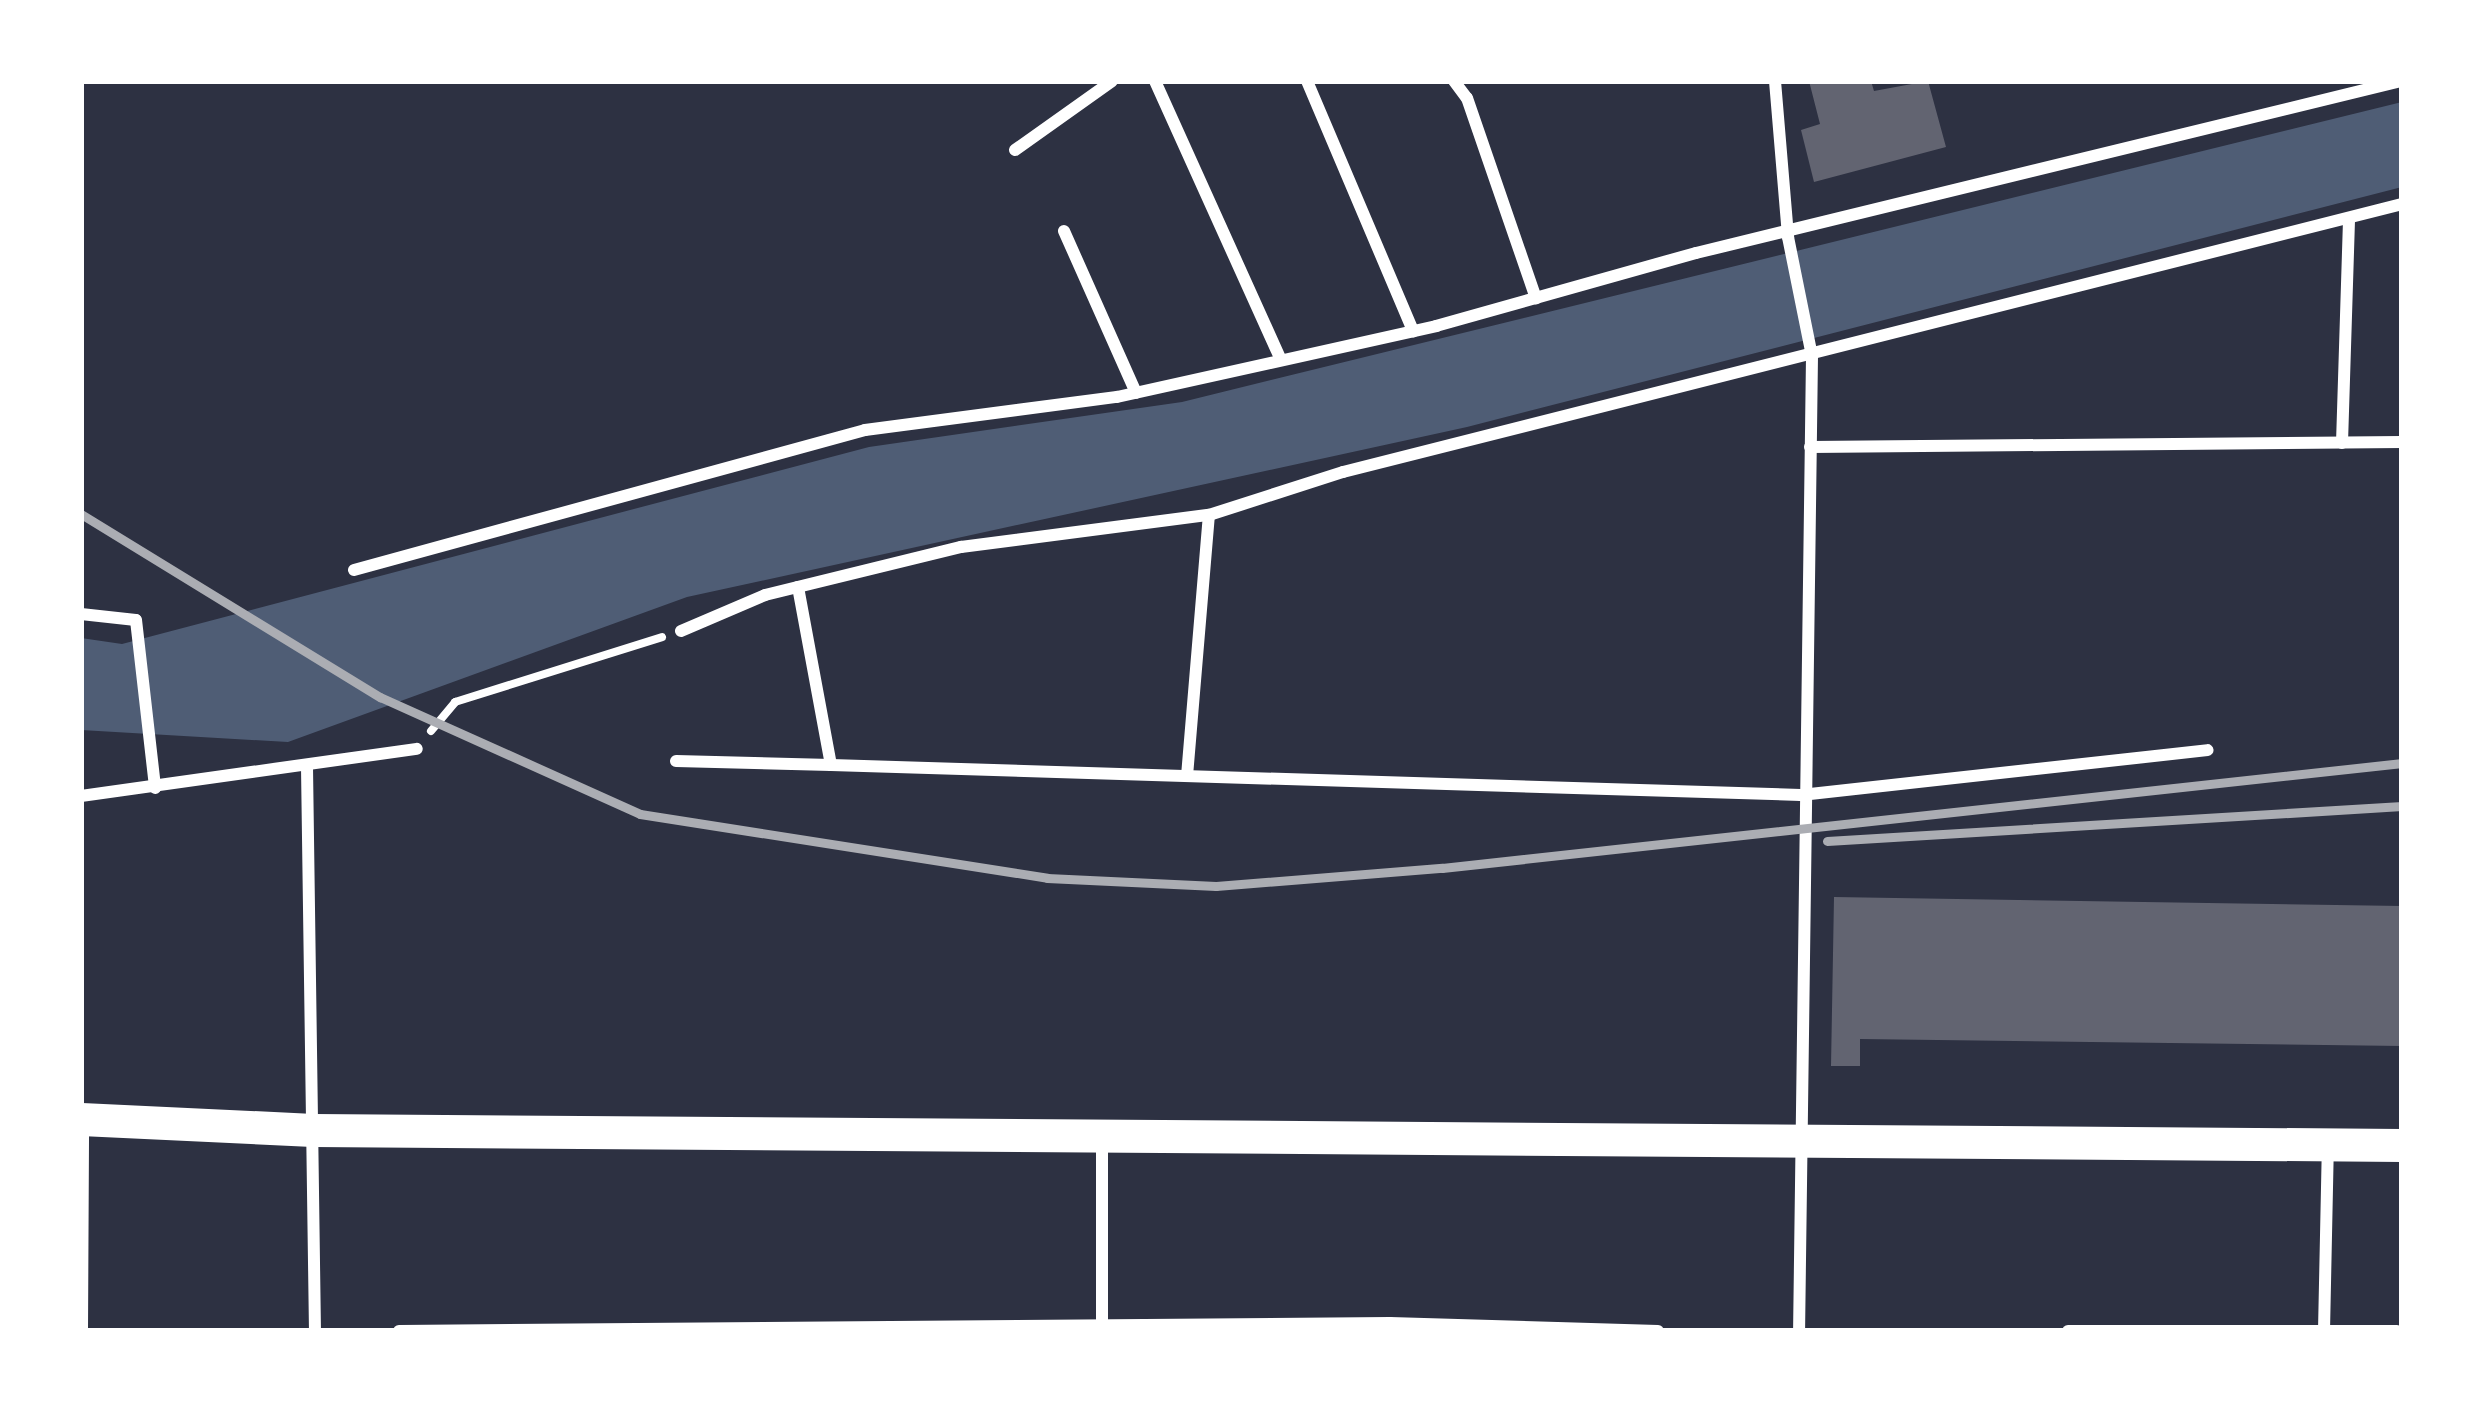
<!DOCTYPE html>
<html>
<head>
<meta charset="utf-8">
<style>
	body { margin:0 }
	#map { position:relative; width:2483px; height:1412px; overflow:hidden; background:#2d3142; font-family:Quicksand,sans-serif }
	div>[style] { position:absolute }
	.water>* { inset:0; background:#4f5d75 }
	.building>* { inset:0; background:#626471 }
	.path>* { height:8px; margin:-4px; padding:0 4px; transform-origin:4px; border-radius:4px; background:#fff }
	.minor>* { height:12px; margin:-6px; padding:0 6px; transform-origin:6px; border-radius:6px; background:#fff }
	.trunk>* { height:33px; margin:-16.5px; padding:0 16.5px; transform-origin:16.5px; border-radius:16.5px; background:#fff }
	.rail>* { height:9px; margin:-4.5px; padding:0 4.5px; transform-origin:4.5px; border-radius:4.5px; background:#abadb3 }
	span { translate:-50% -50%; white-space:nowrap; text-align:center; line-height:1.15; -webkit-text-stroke:12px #fff; paint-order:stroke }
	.frame { position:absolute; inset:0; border:84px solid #fff; pointer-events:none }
</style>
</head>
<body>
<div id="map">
	<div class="water">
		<i style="clip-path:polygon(2402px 102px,2402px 187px,1467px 427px,687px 597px,288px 742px,81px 730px,81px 638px,122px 644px,869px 447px,1182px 402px)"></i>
	</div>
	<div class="building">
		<i style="clip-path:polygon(1809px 81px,1871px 81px,1874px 91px,1928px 81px,1946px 147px,1814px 182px,1801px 130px,1820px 124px)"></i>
		<i style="clip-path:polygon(1834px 897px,2402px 906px,2402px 1046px,1860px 1039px,1860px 1066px,1831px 1066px)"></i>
	</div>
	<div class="path">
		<i style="left:431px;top:731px;width:38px;rotate:-50deg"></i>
		<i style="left:455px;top:702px;width:217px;rotate:-17.4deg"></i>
	</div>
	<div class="minor">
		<i style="left:1155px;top:81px;width:306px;rotate:65.7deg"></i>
		<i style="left:1307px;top:81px;width:272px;rotate:67deg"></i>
		<i style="left:1454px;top:81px;width:21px;rotate:53deg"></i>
		<i style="left:1467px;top:98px;width:212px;rotate:71deg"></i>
		<i style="left:1775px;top:81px;width:157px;rotate:85.2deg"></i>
		<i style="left:1788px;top:237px;width:121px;rotate:78.6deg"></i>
		<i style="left:1812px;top:356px;width:975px;rotate:90.76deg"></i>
		<i style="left:1015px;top:150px;width:119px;rotate:-35.4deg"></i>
		<i style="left:1064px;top:231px;width:177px;rotate:66deg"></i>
		<i style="left:2342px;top:443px;width:224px;rotate:-88.2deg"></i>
		<i style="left:1810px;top:447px;width:592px;rotate:-0.48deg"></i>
		<i style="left:354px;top:570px;width:530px;rotate:-15.32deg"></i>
		<i style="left:865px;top:430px;width:254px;rotate:-7.5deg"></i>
		<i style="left:1117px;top:397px;width:327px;rotate:-12.5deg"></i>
		<i style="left:1436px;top:326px;width:270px;rotate:-15.7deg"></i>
		<i style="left:1696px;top:253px;width:726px;rotate:-13.71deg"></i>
		<i style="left:798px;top:587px;width:181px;rotate:79.5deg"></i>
		<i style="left:831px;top:765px;width:970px;rotate:1.77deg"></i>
		<i style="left:1801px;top:795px;width:409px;rotate:-6.3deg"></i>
		<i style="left:81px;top:614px;width:55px;rotate:6.2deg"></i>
		<i style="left:136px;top:620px;width:169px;rotate:83.5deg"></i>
		<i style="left:681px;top:631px;width:91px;rotate:-23.2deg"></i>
		<i style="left:765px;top:595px;width:202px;rotate:-13.8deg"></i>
		<i style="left:961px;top:547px;width:250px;rotate:-7.4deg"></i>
		<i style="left:1209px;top:515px;width:141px;rotate:-17.8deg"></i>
		<i style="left:1343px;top:472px;width:1092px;rotate:-14.2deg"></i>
		<i style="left:676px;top:761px;width:155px;rotate:1.5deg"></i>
		<i style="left:307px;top:767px;width:564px;rotate:89.19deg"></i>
		<i style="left:1187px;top:776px;width:262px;rotate:-85.2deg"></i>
		<i style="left:81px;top:796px;width:339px;rotate:-8deg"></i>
		<i style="left:1102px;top:1140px;width:190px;rotate:90deg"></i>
		<i style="left:82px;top:1331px;width:209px;rotate:-89.7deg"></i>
		<i style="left:399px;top:1331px;width:991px;rotate:-0.46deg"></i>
		<i style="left:1390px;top:1323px;width:268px;rotate:1.7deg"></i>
		<i style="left:2068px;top:1331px;width:329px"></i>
		<i style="left:2324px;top:1331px;width:184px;rotate:-88.8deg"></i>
	</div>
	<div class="trunk">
		<i style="left:81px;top:1119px;width:232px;rotate:2.7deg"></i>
		<i style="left:313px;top:1130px;width:2089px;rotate:0.41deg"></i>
	</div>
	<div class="rail">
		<i style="left:81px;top:514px;width:351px;rotate:31.5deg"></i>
		<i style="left:380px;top:697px;width:285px;rotate:24.2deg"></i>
		<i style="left:640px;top:814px;width:412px;rotate:8.9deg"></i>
		<i style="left:1047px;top:878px;width:169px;rotate:2.7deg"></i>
		<i style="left:1216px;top:886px;width:227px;rotate:-4.6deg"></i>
		<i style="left:1442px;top:868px;width:966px;rotate:-6.24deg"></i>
		<i style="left:1827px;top:841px;width:576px;rotate:-3.48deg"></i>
	</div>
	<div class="frame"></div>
</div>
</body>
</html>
